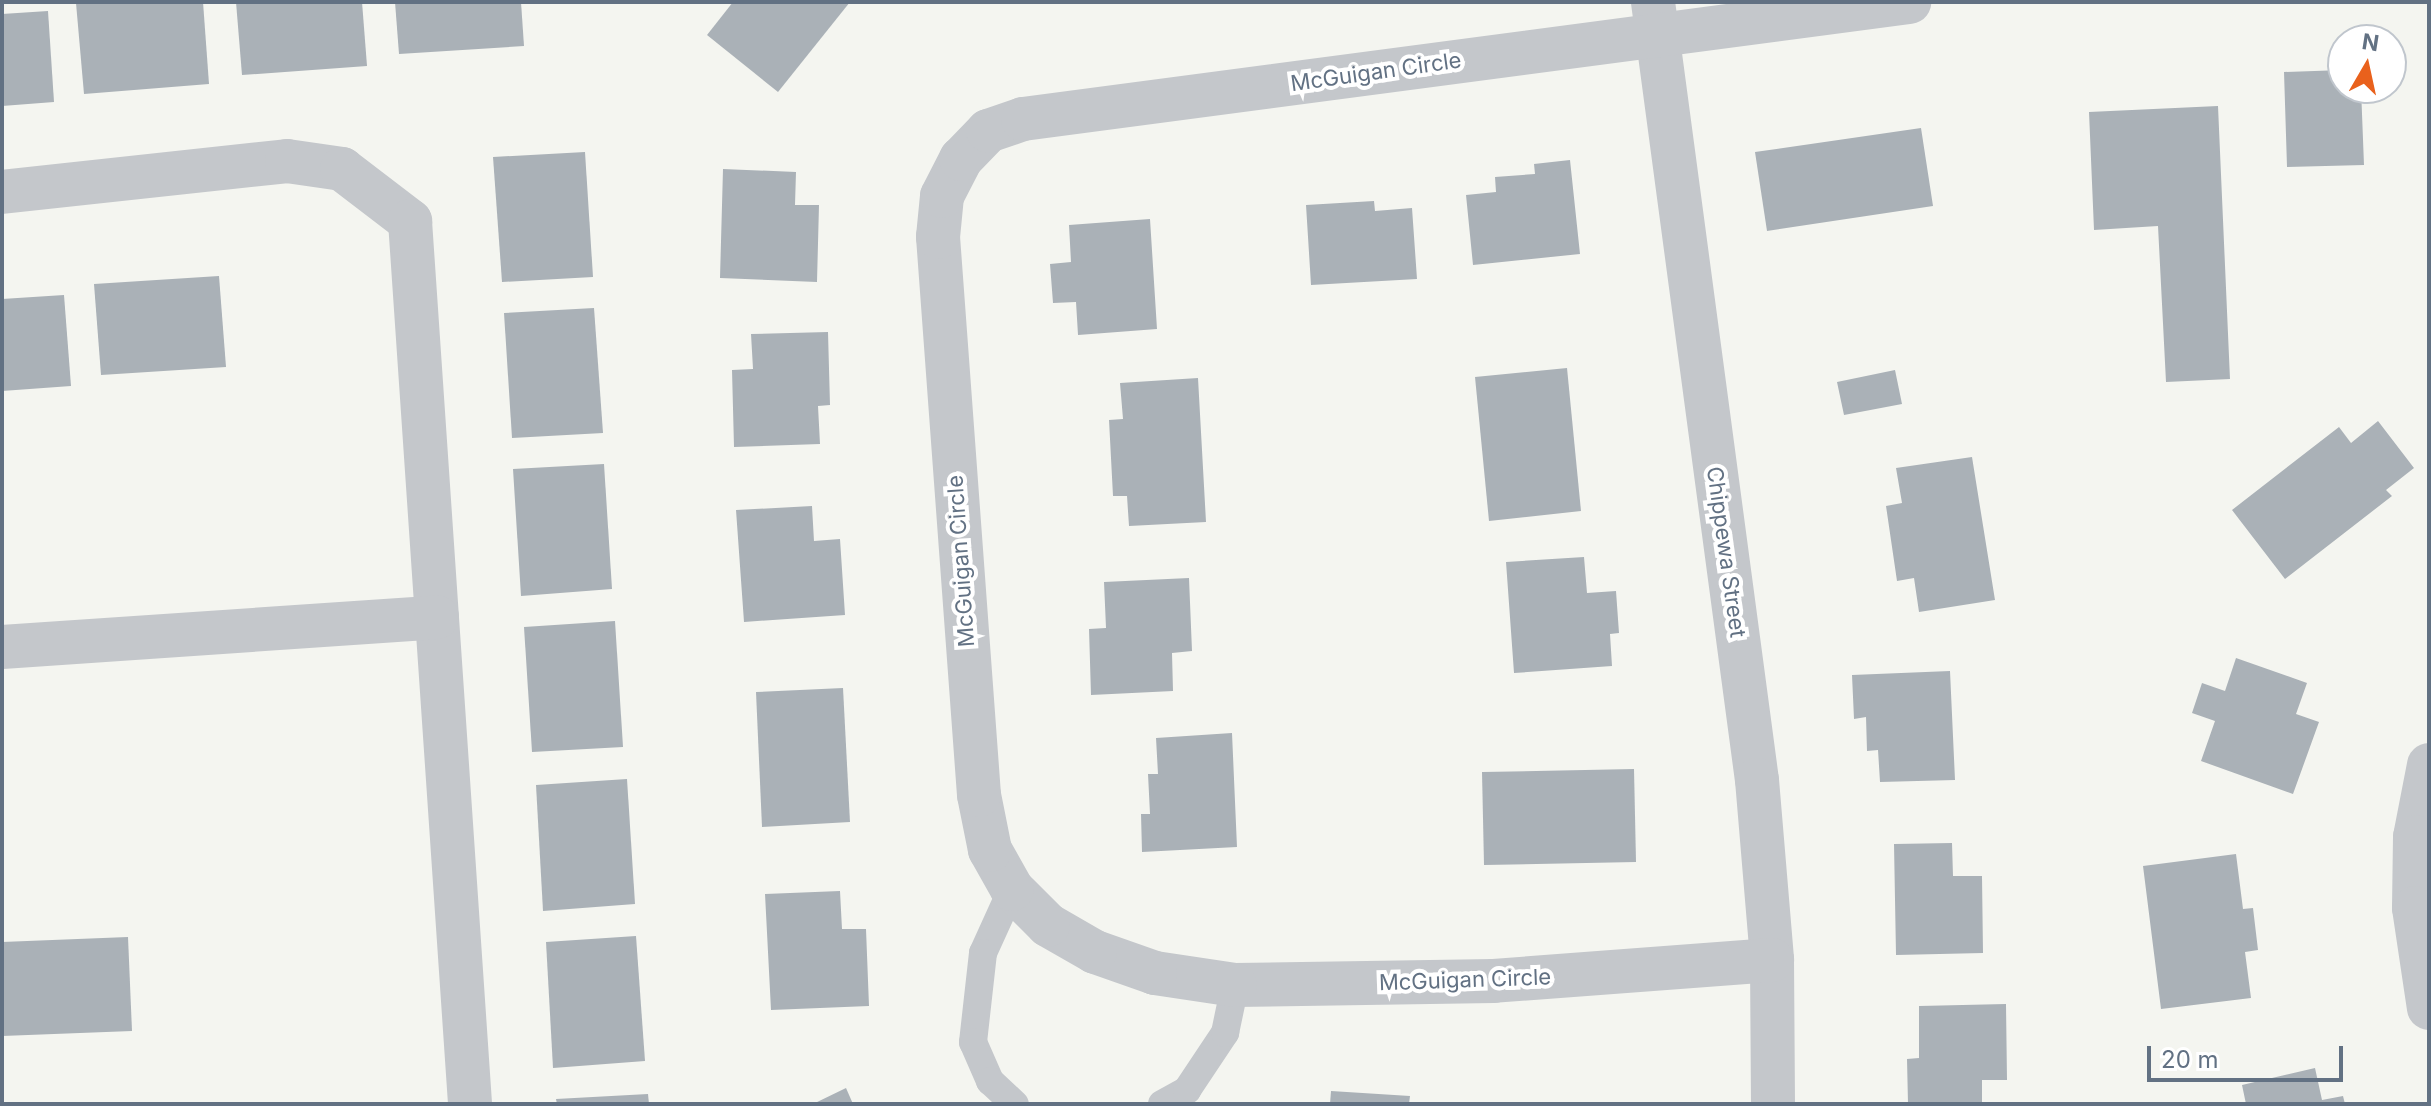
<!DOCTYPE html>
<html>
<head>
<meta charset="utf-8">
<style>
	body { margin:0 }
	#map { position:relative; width:2431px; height:1106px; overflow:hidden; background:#f4f5f0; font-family:Inter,sans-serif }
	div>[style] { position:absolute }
	.building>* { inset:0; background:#aab1b7 }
	.lane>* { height:28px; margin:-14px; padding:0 14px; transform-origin:14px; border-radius:14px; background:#c4c7cb }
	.street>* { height:44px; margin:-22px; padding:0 22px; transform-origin:22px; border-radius:22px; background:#c4c7cb }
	span { translate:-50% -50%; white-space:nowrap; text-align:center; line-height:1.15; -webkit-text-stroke:8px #fff; paint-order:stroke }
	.street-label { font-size:22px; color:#627183 }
	.frame { position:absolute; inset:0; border:4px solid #627183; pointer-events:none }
	.north { position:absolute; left:2327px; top:24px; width:80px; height:80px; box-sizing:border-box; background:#fff; border:2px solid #c0c6cd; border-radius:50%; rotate:9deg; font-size:22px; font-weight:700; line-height:32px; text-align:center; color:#627183 }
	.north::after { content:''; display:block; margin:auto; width:28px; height:36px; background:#e9611c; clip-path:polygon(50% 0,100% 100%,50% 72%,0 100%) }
	.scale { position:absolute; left:2147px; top:1046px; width:196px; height:36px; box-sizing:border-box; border:4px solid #627183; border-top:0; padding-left:10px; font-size:24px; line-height:28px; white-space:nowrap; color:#627183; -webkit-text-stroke:6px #fff; paint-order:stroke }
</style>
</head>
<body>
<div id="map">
	<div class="building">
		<i style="clip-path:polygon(203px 2px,209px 84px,84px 94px,76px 3px)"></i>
		<i style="clip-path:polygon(236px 2px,362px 2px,367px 66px,242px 75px)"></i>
		<i style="clip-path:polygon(395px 2px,521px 2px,524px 46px,399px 54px)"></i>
		<i style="clip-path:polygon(733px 2px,850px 2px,778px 92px,707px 35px)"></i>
		<i style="clip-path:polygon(48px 11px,54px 102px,2px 106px,2px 14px)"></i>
		<i style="clip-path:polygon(2343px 70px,2343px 88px,2361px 88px,2364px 165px,2287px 167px,2284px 72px)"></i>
		<i style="clip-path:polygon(2218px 106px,2230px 379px,2166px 382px,2158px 226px,2094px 230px,2089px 112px)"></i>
		<i style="clip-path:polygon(1921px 128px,1933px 206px,1767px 231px,1755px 152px)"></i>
		<i style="clip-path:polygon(585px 152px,593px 277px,502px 282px,493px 157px)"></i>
		<i style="clip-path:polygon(1570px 160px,1580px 254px,1473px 265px,1466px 195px,1496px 192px,1495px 177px,1535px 174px,1534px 164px)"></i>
		<i style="clip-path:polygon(723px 169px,796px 172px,795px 205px,819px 205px,817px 282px,720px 278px)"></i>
		<i style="clip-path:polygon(1374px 201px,1375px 211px,1412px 208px,1417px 279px,1311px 285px,1306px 205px)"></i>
		<i style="clip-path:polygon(1150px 219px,1157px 329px,1078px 335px,1076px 302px,1053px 303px,1050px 264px,1071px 262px,1069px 225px)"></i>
		<i style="clip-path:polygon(219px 276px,226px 367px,101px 375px,94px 284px)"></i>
		<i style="clip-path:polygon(64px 295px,71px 386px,2px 391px,2px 299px)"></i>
		<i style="clip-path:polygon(594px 308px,603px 433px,512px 438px,504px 313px)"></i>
		<i style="clip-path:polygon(828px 332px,830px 405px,818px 406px,820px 444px,734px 447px,732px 370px,753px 369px,751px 334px)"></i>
		<i style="clip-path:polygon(1567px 368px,1581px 511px,1489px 521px,1475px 377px)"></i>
		<i style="clip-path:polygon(1895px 370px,1902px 404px,1844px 415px,1837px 382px)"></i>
		<i style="clip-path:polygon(1198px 378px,1206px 522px,1129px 526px,1127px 496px,1113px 496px,1109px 420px,1123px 419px,1120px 383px)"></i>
		<i style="clip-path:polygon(2378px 421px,2414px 468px,2386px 490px,2392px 496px,2285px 579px,2232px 510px,2339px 427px,2351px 443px)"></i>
		<i style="clip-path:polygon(1972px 457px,1995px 600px,1919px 612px,1914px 578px,1897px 581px,1886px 506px,1902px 503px,1896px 468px)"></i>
		<i style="clip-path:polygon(604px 464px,612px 589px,521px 596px,513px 469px)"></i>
		<i style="clip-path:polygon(812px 506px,814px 541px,840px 539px,845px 615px,744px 622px,736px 510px)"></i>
		<i style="clip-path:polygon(1584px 557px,1587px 593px,1616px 591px,1619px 633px,1610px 634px,1612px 666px,1514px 673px,1506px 562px)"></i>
		<i style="clip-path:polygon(1189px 578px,1192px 651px,1172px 653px,1173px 691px,1091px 695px,1089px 629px,1106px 628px,1104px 582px)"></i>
		<i style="clip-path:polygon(615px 621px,623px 747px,532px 752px,524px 627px)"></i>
		<i style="clip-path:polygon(2236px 658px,2307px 683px,2296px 714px,2319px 722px,2293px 794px,2201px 761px,2215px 721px,2192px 713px,2202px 683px,2225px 691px)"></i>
		<i style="clip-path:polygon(1950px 671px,1955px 780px,1880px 782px,1878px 750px,1867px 751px,1866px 717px,1854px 719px,1852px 675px)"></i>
		<i style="clip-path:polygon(843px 688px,850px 822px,762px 827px,756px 692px)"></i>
		<i style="clip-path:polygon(1232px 733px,1237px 847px,1142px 852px,1141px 814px,1150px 814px,1148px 774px,1158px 774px,1156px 738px)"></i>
		<i style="clip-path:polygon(1634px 769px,1636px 862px,1484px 865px,1482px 772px)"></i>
		<i style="clip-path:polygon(627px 779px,635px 904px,543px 911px,536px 785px)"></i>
		<i style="clip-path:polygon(1952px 843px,1953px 876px,1982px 876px,1983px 953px,1896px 955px,1894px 844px)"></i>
		<i style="clip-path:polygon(2236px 854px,2243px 909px,2253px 908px,2258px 950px,2245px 952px,2251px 998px,2161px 1009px,2143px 866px)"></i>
		<i style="clip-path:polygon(840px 891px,842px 929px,866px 929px,869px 1006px,771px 1010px,765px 894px)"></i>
		<i style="clip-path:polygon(636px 936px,645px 1061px,553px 1068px,546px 942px)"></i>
		<i style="clip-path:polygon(128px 937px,132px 1031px,2px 1036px,2px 942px)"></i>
		<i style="clip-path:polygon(2006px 1004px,2007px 1080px,1982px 1080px,1982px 1104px,1908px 1104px,1907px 1059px,1919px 1058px,1919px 1006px)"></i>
		<i style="clip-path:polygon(2315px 1068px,2322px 1100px,2343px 1096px,2345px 1104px,2246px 1104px,2242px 1085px)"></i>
		<i style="clip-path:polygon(846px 1088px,853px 1104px,813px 1104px)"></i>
		<i style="clip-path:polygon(1331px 1091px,1410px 1096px,1409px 1104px,1330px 1104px)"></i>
		<i style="clip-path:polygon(648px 1094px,649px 1104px,557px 1104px,556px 1099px)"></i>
	</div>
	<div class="lane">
		<i style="left:1012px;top:889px;width:70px;rotate:114.4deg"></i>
		<i style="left:983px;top:953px;width:90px;rotate:96.4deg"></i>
		<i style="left:973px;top:1042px;width:43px;rotate:66.4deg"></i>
		<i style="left:990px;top:1081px;width:34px;rotate:43deg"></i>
		<i style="left:1162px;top:1104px;width:29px;rotate:-29deg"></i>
		<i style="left:1187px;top:1090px;width:69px;rotate:-56.3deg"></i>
		<i style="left:1225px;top:1033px;width:49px;rotate:-78.2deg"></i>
	</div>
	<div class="street">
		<i style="left:1653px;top:2px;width:785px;rotate:82.39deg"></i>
		<i style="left:1757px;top:780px;width:181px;rotate:85.2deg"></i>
		<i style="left:1772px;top:960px;width:144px;rotate:89.6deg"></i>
		<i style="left:2px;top:192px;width:287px;rotate:-6.2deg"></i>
		<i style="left:287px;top:161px;width:56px;rotate:8.3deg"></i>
		<i style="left:342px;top:169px;width:86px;rotate:37.4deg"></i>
		<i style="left:410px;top:221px;width:885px;rotate:86.11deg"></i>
		<i style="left:2px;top:647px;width:436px;rotate:-3.9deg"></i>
		<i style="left:2429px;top:765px;width:73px;rotate:101deg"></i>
		<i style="left:2415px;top:837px;width:71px;rotate:90.8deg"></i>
		<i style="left:2414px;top:908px;width:101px;rotate:81.5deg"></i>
		<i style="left:1772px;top:960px;width:279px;rotate:175.7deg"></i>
		<i style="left:1494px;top:981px;width:259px;rotate:179.1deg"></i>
		<i style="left:1235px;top:985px;width:81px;rotate:-171.5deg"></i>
		<i style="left:1155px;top:973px;width:64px;rotate:-160.7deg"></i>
		<i style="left:1095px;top:952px;width:54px;rotate:-150.1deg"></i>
		<i style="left:1048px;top:925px;width:51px;rotate:-135deg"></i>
		<i style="left:1012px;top:889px;width:45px;rotate:-119.4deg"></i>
		<i style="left:990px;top:850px;width:56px;rotate:-101.3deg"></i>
		<i style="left:979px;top:795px;width:560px;rotate:-94.2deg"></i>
		<i style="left:938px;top:237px;width:41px;rotate:-84.4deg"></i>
		<i style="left:942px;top:196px;width:42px;rotate:-62.8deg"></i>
		<i style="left:961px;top:159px;width:39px;rotate:-46deg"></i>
		<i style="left:988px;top:131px;width:37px;rotate:-19deg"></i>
		<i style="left:1023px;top:119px;width:894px;rotate:-7.52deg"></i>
	</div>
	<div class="street-label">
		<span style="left:1376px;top:72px;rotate:-8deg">McGuigan Circle</span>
		<span style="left:1726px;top:552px;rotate:82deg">Chippewa Street</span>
		<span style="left:961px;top:561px;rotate:-94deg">McGuigan Circle</span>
		<span style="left:1465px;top:980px;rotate:-2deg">McGuigan Circle</span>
	</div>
	<div class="frame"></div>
	<div class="north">N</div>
	<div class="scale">20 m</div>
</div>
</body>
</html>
